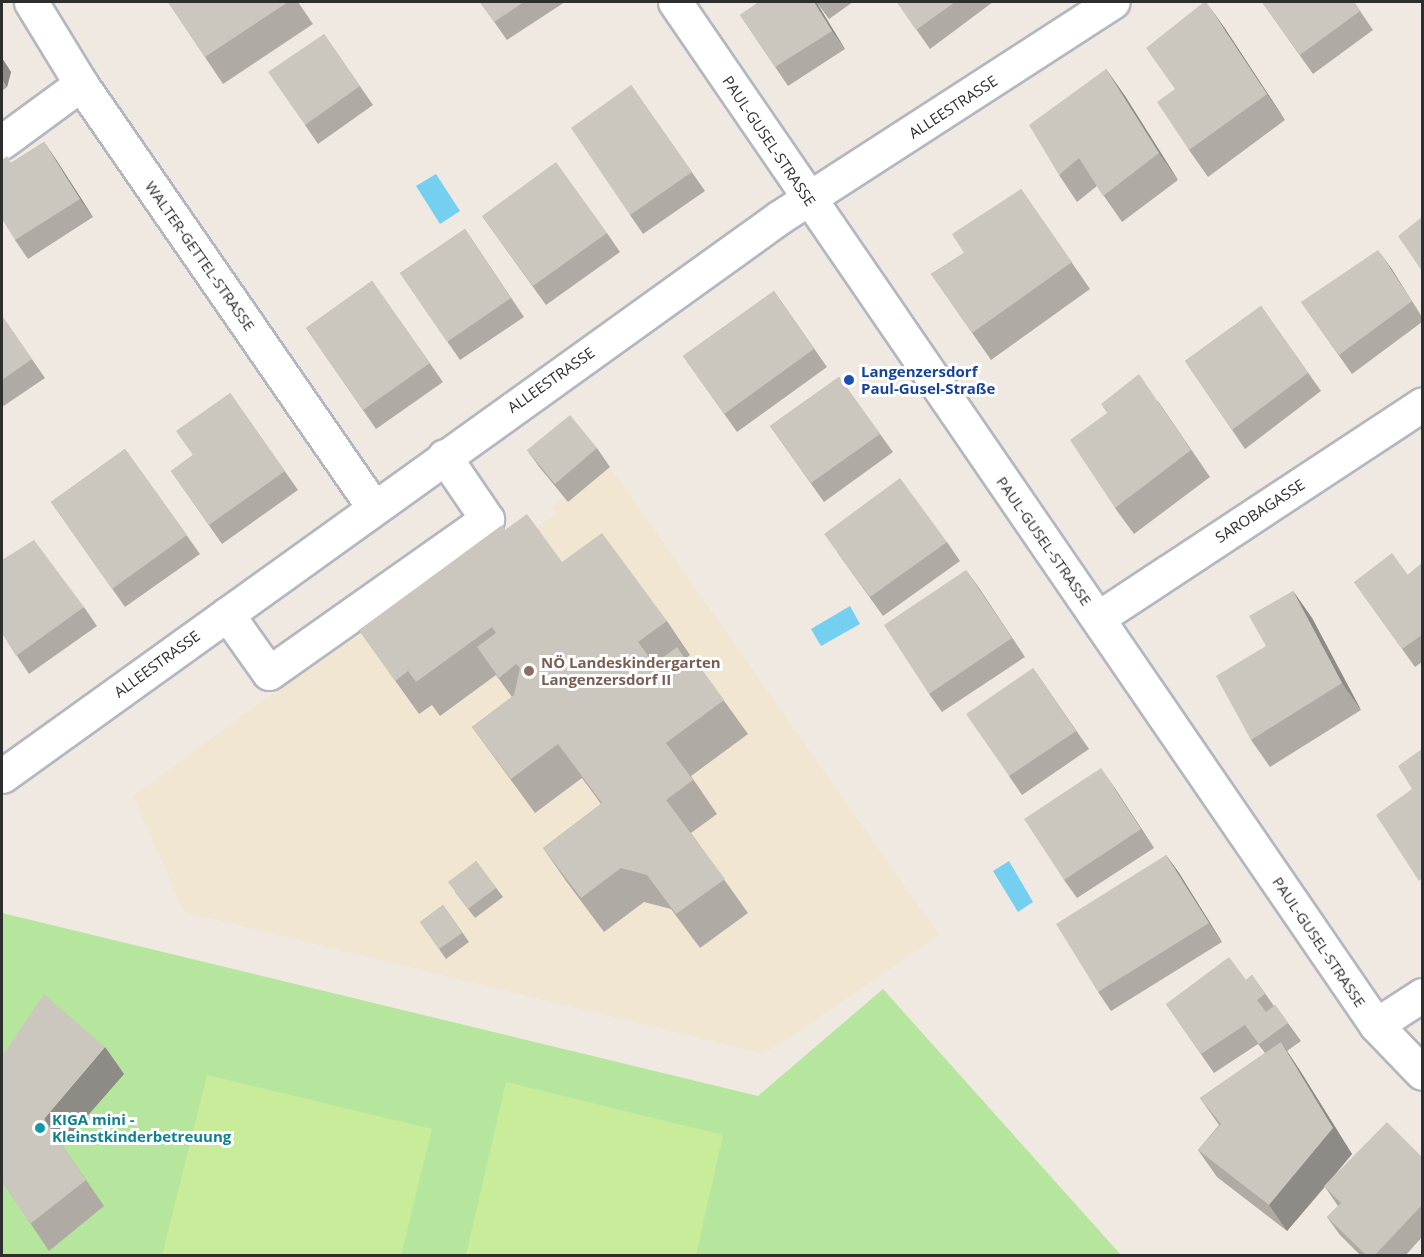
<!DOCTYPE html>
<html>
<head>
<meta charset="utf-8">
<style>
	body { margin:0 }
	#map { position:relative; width:1424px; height:1257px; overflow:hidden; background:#efe9e1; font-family:"Open Sans",sans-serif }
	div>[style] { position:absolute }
	.education>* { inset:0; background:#f0e6d1 }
	.green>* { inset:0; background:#b6e59e }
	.pitch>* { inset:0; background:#c9ec9a }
	.water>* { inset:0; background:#75cff0 }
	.roads { filter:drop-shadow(2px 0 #b4b7c1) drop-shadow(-2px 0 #b4b7c1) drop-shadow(0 2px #b4b7c1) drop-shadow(0 -2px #b4b7c1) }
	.minor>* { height:33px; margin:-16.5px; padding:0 16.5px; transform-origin:16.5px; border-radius:16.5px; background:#fff }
	.wall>* { inset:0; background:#afaba4 }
	.shaded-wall>* { inset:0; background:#8e8b86 }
	.building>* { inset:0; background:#cbc7bf }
	.dots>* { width:16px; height:16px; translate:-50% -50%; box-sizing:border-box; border:3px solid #fff; border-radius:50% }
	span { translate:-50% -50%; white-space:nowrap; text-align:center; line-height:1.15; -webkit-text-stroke:6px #fff; paint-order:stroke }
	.street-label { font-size:15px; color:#2e2e2e }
	.transit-label { font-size:15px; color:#164399; font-weight:700 }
	.left { translate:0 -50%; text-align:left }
	.education-label { font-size:15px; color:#785e54; font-weight:700 }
	.culture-label { font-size:15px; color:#0d838f; font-weight:700 }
	.frame { position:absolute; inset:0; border:3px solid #2e2e2e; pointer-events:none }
</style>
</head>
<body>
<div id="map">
	<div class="education">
		<i style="clip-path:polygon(610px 467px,939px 935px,780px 1044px,761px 1053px,184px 912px,133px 796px,497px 530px,511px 545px,556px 514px,551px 507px,563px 497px,568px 502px)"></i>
	</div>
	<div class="green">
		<i style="clip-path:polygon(2px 913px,758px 1096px,883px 989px,1121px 1255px,2px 1256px)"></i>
	</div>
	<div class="pitch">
		<i style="clip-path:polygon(207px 1075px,432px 1129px,401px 1255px,162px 1255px)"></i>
		<i style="clip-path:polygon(506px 1082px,723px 1135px,696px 1255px,466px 1255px)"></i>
	</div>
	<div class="water">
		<i style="clip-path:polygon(436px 174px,460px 211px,440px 224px,416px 186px)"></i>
		<i style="clip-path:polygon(850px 606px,860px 624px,821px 646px,811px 629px)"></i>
		<i style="clip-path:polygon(1009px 861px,1033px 902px,1018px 912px,993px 871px)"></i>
	</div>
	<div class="roads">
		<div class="minor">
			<i style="left:31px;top:2px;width:96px;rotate:58.6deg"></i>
			<i style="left:81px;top:84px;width:515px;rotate:55.35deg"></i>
			<i style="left:675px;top:2px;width:1240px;rotate:55.58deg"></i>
			<i style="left:1376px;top:1025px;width:66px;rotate:46.2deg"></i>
			<i style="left:2px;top:142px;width:98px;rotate:-36.3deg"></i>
			<i style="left:227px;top:614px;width:72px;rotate:54.6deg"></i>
			<i style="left:269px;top:673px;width:267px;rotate:-35.2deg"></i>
			<i style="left:487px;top:519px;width:76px;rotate:-124.3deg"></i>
			<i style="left:1098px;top:618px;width:388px;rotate:-33.4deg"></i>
			<i style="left:2px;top:776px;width:958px;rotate:-35.7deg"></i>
			<i style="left:780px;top:217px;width:396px;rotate:-32.9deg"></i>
			<i style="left:1376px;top:1025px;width:55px;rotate:-33.1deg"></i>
		</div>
	</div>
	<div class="wall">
		<i style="clip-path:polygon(168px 2px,298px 2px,313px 24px,223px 84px)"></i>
		<i style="clip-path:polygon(480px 2px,565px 2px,507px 40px)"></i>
		<i style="clip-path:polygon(759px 2px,853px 2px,829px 19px,817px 3px,845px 49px,788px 86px,740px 15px)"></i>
		<i style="clip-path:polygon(897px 2px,993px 2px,930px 49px)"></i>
		<i style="clip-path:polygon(1262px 2px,1354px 2px,1373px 30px,1313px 74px)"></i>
		<i style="clip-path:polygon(1224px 27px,1285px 120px,1208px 177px,1189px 150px,1175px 89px)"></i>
		<i style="clip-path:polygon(324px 34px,373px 105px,318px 144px,305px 125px)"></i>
		<i style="clip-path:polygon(2px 58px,11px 72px,7px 87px,2px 91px)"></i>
		<i style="clip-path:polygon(1106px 69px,1125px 96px,1178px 180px,1122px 222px,1097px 186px,1077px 202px,1059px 175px)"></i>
		<i style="clip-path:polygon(631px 85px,705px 191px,643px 234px,630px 215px)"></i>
		<i style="clip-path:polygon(44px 142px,57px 161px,93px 217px,28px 259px,15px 240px,11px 163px)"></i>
		<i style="clip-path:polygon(1021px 189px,1090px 289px,991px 360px,931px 274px,964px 253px)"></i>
		<i style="clip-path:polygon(482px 216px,607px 233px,620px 252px,546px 305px)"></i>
		<i style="clip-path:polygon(465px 229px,524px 317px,460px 360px,400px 273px)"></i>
		<i style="clip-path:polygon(1391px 268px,1422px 317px,1422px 322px,1352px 374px,1301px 302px)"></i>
		<i style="clip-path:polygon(372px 281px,443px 382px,376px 429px,306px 328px)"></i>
		<i style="clip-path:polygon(774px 291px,827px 367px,737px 432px,683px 356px)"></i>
		<i style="clip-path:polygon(1261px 306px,1321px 391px,1245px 449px,1185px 361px)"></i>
		<i style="clip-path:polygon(2px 316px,45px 378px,2px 407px)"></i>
		<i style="clip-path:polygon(839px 377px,893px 452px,824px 502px,770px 426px)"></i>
		<i style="clip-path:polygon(230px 393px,298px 490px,222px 544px,171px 471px,193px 455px)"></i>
		<i style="clip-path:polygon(1158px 401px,1210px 477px,1134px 534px,1115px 508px)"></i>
		<i style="clip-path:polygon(597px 448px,610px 467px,568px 502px,540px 468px,527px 450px)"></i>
		<i style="clip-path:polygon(125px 449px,200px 554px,125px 607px,51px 502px)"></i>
		<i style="clip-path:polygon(505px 530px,667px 621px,690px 655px,685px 659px,688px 663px,694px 659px,748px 734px,691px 776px,717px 814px,691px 833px,748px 913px,700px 948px,671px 909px,644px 902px,604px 932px,566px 881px,543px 848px,601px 804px,582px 778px,535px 813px,472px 727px,512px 697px,496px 675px,440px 716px,432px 705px,419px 714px,359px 630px)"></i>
		<i style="clip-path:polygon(947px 542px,960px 561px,883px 616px,837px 552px)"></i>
		<i style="clip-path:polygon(1422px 563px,1422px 662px,1415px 667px,1354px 582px,1408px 575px)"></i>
		<i style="clip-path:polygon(966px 570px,1025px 657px,942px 712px,929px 694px)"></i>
		<i style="clip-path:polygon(1293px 591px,1312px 618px,1361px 710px,1270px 767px,1251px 740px,1266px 646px)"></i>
		<i style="clip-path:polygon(84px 607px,97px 626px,29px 674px,2px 633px)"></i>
		<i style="clip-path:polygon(1033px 668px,1089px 749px,1022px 795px,1009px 776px)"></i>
		<i style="clip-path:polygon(1114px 787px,1154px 848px,1077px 898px,1064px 880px)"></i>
		<i style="clip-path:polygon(1166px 855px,1179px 873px,1222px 942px,1111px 1011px,1098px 992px)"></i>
		<i style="clip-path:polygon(476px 861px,503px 897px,475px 918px,455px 892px)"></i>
		<i style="clip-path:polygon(443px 905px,469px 942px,446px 959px,420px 922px)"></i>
		<i style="clip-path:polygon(1252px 975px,1274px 1006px,1275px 1005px,1301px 1041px,1287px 1051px,1299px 1069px,1352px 1154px,1330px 1181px,1422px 1157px,1422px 1237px,1405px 1256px,1361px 1256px,1340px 1235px,1327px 1217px,1338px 1206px,1325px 1187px,1287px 1231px,1217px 1177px,1198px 1150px,1219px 1125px,1200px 1098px,1265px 1053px,1258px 1044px,1214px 1073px,1166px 1004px,1246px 980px)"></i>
		<i style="clip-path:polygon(105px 1047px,124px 1074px,62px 1145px,104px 1206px,49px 1251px,2px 1181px)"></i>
	</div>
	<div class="shaded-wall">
		<i style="clip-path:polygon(814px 2px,816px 2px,845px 49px,832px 31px)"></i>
		<i style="clip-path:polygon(1206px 2px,1224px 27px,1285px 120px,1267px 94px)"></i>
		<i style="clip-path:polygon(2px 58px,11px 72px,7px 87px,2px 79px)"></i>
		<i style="clip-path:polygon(1106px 69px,1125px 96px,1178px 180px,1159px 153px)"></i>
		<i style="clip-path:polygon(44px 142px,57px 161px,93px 217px,80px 199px)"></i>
		<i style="clip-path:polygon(1378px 250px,1391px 268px,1422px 317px,1412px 301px)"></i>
		<i style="clip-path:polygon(966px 570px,979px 588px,1025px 657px,1012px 638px)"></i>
		<i style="clip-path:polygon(1293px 591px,1312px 618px,1361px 710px,1342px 683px)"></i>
		<i style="clip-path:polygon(1101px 768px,1114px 787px,1154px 848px,1141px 829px)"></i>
		<i style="clip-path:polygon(1166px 855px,1179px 873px,1222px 942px,1209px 923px)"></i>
		<i style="clip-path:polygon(1281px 1042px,1299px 1069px,1352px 1154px,1287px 1231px,1269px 1205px)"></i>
		<i style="clip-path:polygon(105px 1047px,124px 1074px,62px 1145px,104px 1206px,44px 1119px)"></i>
	</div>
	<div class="building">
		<i style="clip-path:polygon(168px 2px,288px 2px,205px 57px)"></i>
		<i style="clip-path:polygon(480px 2px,524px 2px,494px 22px)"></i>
		<i style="clip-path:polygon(759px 2px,814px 2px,832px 31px,775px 67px,740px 15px)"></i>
		<i style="clip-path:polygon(897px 2px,955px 2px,916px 30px)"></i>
		<i style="clip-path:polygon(1204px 2px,1206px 2px,1267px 94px,1189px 150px,1157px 102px,1175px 89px,1146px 48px)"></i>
		<i style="clip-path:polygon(1262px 2px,1354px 2px,1360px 11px,1300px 55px)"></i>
		<i style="clip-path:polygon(324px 34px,360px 86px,305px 125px,268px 72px)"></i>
		<i style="clip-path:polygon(1106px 69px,1159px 153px,1103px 196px,1079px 158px,1059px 175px,1029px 125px)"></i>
		<i style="clip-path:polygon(631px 85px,692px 172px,630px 215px,571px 128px)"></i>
		<i style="clip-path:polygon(44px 142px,80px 199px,15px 240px,2px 219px,2px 160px,7px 156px,11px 163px)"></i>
		<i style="clip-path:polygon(556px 162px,607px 233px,533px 286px,482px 216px)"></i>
		<i style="clip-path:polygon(1021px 189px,1072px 262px,972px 333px,931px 274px,964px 253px,952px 234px)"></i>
		<i style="clip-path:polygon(1422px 217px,1422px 271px,1398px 236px)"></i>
		<i style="clip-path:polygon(465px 229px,511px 298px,447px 342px,400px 273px)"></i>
		<i style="clip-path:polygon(1378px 250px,1412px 301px,1339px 355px,1301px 302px)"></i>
		<i style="clip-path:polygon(372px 281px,430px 363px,363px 410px,306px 328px)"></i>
		<i style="clip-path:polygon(774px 291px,814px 349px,724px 414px,683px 356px)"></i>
		<i style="clip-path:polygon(1261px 306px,1308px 373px,1232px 430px,1185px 361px)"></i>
		<i style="clip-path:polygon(2px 316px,32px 359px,2px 380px)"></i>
		<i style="clip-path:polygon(1139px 374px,1191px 450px,1115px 508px,1070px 440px,1107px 413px,1101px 404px)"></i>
		<i style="clip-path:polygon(839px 377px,880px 434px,811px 483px,770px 426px)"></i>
		<i style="clip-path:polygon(230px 393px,285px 471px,209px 525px,171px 471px,193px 455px,176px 431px)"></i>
		<i style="clip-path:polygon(570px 415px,597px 448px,555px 484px,527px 450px)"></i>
		<i style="clip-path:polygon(125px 449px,187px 535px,112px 589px,51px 502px)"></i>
		<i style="clip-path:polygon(900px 478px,947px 542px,870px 597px,824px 534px)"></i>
		<i style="clip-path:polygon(527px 514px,562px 562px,602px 533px,667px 621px,638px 642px,654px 664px,677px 647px,688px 663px,694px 659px,724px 700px,666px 743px,693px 780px,666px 800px,725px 879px,676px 914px,647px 875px,621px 868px,581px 898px,543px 848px,602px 803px,558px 744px,511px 779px,472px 727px,514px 695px,520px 668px,516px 664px,499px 678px,477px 647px,496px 633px,492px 627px,416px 682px,408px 671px,395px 681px,359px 630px,502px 525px,505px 530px)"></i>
		<i style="clip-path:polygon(34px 540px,84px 607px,16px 656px,2px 633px,2px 560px)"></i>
		<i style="clip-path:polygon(1392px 553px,1408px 575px,1422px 563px,1422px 635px,1402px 649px,1354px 582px)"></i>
		<i style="clip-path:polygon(966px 570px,1012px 638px,929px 694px,884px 625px)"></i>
		<i style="clip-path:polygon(1293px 591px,1342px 683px,1251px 740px,1216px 676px,1266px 646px,1249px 616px)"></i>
		<i style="clip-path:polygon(1033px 668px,1076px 731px,1009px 776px,966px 714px)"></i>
		<i style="clip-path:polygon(1422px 749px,1422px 878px,1419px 881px,1376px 815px,1412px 789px,1398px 766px)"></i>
		<i style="clip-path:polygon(1101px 768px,1141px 829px,1064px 880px,1024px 819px)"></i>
		<i style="clip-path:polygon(1166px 855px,1209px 923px,1098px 992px,1056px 924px)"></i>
		<i style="clip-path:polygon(476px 861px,496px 888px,468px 909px,448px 882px)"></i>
		<i style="clip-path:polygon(443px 905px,462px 933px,439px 949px,420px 922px)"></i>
		<i style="clip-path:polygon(1229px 957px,1246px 980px,1252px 975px,1265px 994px,1257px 1000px,1266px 1012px,1275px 1005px,1288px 1023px,1259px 1044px,1245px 1025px,1201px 1054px,1166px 1004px)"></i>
		<i style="clip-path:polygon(44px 994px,105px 1047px,44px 1119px,86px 1180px,30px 1224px,2px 1181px,2px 1056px)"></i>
		<i style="clip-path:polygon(1281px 1042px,1333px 1128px,1269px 1205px,1198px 1150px,1221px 1124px,1200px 1098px)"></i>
		<i style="clip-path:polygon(1387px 1122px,1422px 1157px,1422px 1205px,1374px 1256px,1367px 1256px,1327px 1217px,1341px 1203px,1324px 1186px)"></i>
	</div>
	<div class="dots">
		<i style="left:849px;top:380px;background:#1a4fb4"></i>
		<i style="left:529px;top:671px;background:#8d6e63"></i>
		<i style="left:40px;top:1128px;background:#0f9aa8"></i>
	</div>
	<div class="street-label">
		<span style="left:953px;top:107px;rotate:-33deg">ALLEESTRASSE</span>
		<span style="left:769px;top:141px;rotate:56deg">PAUL-GUSEL-STRASSE</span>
		<span style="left:200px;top:256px;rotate:55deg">WALTER-GETTEL-STRASSE</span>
		<span style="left:551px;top:380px;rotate:-35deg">ALLEESTRASSE</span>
		<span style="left:1260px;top:511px;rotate:-33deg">SAROBAGASSE</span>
		<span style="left:1044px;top:541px;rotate:55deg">PAUL-GUSEL-STRASSE</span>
		<span style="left:157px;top:664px;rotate:-36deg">ALLEESTRASSE</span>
		<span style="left:1319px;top:942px;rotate:56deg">PAUL-GUSEL-STRASSE</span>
	</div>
	<div class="transit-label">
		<span class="left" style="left:861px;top:380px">Langenzersdorf<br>Paul-Gusel-Straße</span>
	</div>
	<div class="education-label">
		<span class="left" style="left:541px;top:671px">NÖ Landeskindergarten<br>Langenzersdorf II</span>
	</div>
	<div class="culture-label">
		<span class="left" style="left:52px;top:1128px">KIGA mini -<br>Kleinstkinderbetreuung</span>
	</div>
	<div class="frame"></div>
</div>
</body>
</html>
